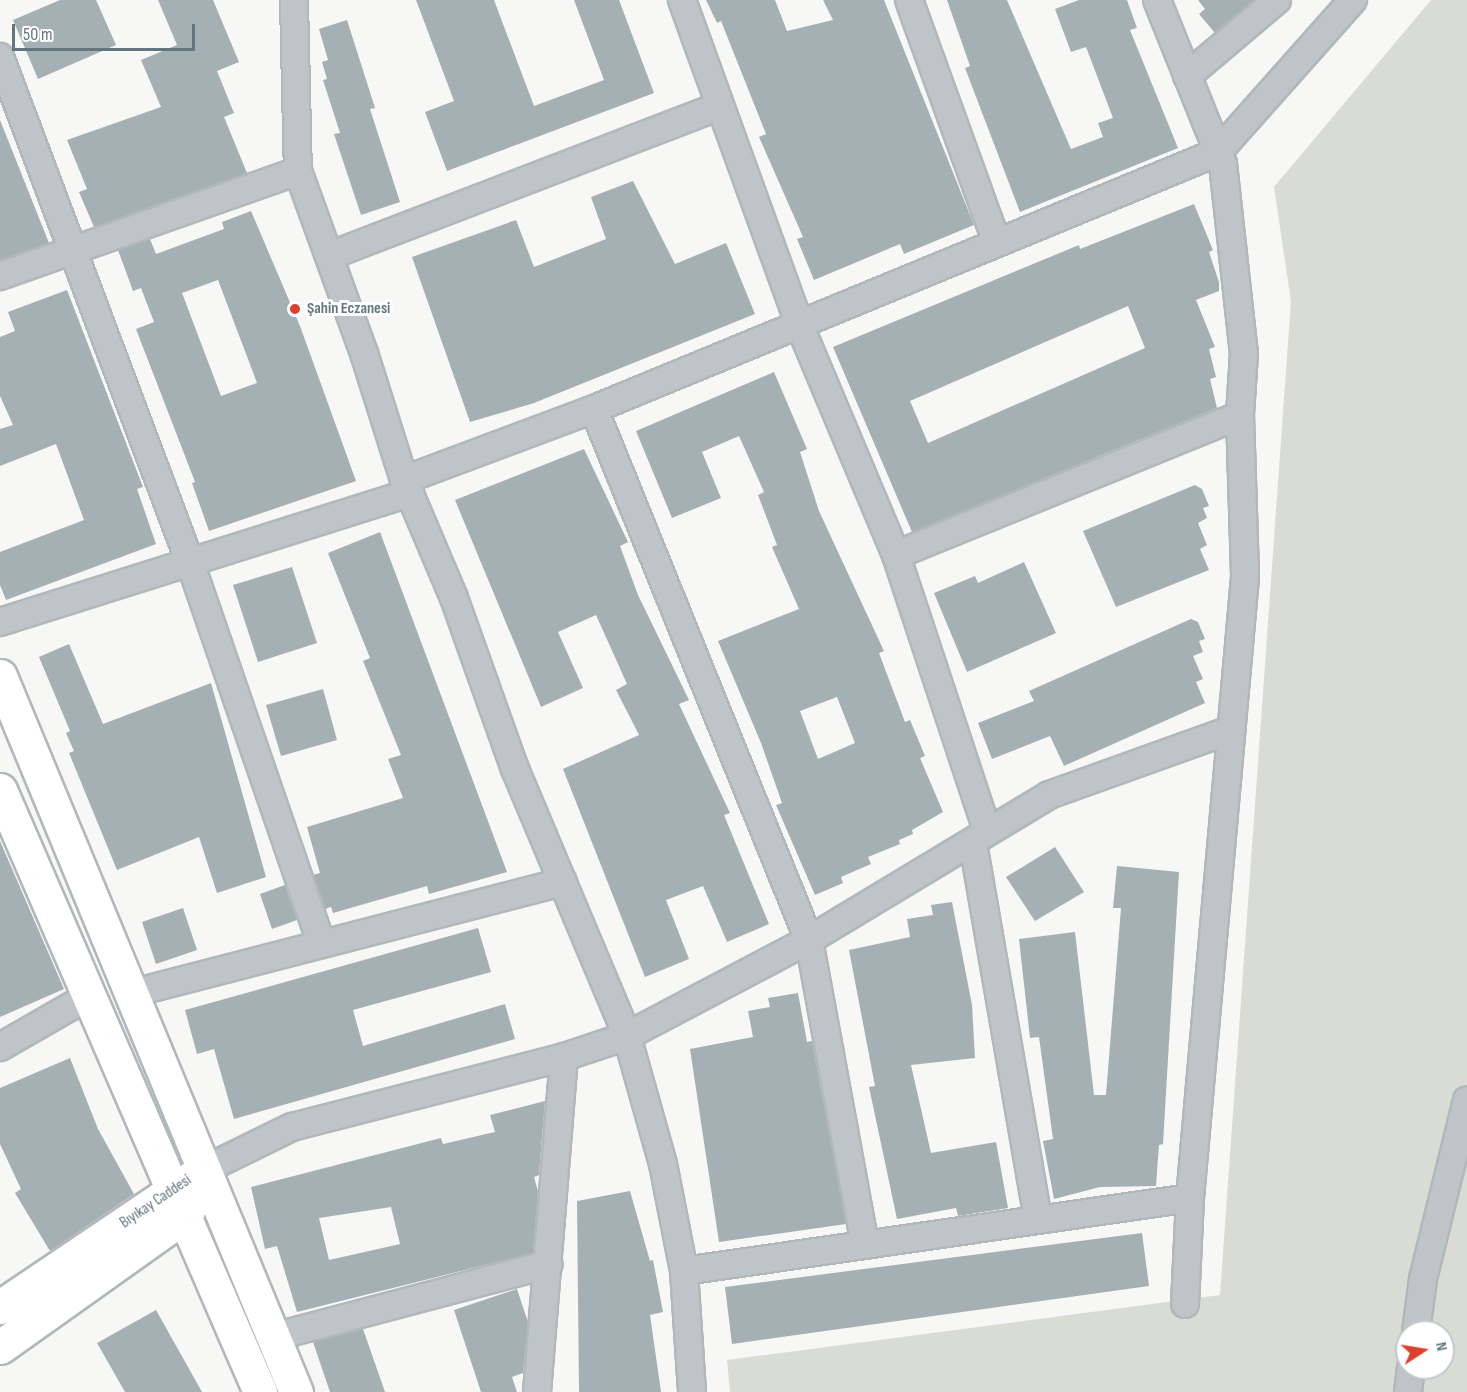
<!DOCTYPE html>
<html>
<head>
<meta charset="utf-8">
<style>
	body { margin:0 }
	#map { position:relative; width:1467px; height:1392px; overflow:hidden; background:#f7f7f5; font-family:"Sofia Sans Condensed",sans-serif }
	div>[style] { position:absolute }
	.green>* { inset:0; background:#d8dcd4 }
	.building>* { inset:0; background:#a5b0b4 }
	.roads { filter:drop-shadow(2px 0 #b1b8bb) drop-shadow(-2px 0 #b1b8bb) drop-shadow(0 2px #b1b8bb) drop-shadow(0 -2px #b1b8bb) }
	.street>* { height:26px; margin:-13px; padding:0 13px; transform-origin:13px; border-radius:13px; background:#bec4c7 }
	.secondary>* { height:33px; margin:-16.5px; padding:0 16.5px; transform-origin:16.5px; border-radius:16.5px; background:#fff }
	.dots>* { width:16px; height:16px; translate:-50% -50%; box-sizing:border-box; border:3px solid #fff; border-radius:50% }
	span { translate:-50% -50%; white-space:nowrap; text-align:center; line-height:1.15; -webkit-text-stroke:6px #fff; paint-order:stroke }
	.poi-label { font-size:16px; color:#63767f; font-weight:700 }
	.left { translate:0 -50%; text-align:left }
	.street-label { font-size:16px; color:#63767f }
	.north { position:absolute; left:1395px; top:1320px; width:60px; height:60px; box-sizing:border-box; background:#fff; border:2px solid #c1c8cc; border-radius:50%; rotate:78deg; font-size:16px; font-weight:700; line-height:24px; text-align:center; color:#63767f }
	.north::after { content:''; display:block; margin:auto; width:21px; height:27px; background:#de402e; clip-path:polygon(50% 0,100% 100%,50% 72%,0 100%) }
	.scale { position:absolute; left:12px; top:24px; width:183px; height:27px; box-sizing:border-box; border:3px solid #63767f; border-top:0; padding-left:8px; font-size:18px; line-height:21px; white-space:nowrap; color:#63767f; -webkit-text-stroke:4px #fff; paint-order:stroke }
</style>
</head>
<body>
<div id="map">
	<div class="green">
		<i style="clip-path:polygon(evenodd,1431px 0,1467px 0,1467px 1392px,730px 1392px,727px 1360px,1220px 1295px,1291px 301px,1274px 187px,1431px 0,1407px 1332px,1443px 1332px,1443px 1368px,1407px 1368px,1407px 1332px)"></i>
	</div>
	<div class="building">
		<i style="clip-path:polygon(60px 0,96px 0,116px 45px,38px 79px,13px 20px)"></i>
		<i style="clip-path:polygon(158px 0,213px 0,239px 62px,217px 71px,234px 113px,224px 117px,247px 173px,94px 227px,79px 192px,87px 189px,67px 140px,161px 107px,141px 60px,177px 45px)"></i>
		<i style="clip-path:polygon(416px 0,494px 0,534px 106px,604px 80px,574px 0,619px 0,654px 93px,447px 171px,425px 112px,454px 101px)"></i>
		<i style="clip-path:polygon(706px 0,775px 0,787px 31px,833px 20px,823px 0,884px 0,974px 225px,904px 254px,900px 244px,814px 280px,797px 239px,803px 237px,759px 137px,766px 134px,721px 21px,717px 23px)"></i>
		<i style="clip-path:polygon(947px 0,1007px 0,1071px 149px,1103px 137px,1098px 123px,1113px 118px,1086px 47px,1071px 52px,1055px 9px,1079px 0,1127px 0,1137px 28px,1130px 30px,1178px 148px,1020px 212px,965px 68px,970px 66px)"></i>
		<i style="clip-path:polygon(1198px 0,1254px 0,1215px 33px,1199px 14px,1205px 9px)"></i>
		<i style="clip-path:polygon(347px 20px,375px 108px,370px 109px,400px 202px,361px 215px,334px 134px,340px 133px,323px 80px,327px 79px,322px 62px,328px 60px,319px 29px)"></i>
		<i style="clip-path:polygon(0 120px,49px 243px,0 260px)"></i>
		<i style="clip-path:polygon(633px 181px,675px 264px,726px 243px,755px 314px,534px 403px,470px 422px,412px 257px,516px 220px,534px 267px,606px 239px,591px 197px)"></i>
		<i style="clip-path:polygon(evenodd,1194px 204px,1213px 250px,1209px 252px,1219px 282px,1219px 291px,1196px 300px,1215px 347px,1209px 349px,1216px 377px,1210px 379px,1217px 408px,912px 532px,833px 347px,1079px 245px,1080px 249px,1194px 204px,1128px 306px,1145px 348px,928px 443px,910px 401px,1128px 306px)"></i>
		<i style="clip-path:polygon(evenodd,251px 211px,300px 326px,356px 481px,209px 531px,192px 483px,195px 482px,136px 329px,154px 322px,141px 288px,133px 291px,118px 250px,150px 239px,156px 254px,224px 229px,222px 222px,251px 211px,218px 280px,257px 383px,221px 396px,182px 293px,218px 280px)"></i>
		<i style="clip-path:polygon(67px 290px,143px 487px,137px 489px,156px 544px,6px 600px,0 585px,0 552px,84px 520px,56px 444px,0 466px,0 429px,13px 425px,0 396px,0 337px,15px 331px,8px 312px)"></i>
		<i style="clip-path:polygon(evenodd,774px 372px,807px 449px,800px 452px,819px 511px,884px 651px,879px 653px,905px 722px,910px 720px,925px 756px,920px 758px,943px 812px,912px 830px,913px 834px,899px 840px,900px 844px,868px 857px,871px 864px,841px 877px,843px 883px,815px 895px,776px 805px,782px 803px,761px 743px,718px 641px,799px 609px,772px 547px,777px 545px,758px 495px,764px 492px,739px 436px,702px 452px,721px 498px,672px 518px,636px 431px,774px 372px,837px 697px,855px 743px,818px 759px,800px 711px,837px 697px)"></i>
		<i style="clip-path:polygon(584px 449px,628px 542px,620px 546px,638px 595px,689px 700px,679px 704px,730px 813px,724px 815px,769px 924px,727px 942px,703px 886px,666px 900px,689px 959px,645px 977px,563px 769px,639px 735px,616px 690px,627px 684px,596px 615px,558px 632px,583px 688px,541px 707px,455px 500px)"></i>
		<i style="clip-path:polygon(1195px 485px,1202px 489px,1209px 506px,1203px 508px,1207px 518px,1198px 523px,1207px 545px,1200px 549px,1209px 570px,1116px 607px,1083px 531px)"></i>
		<i style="clip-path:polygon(380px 532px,507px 872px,429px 894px,427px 886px,333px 913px,331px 907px,325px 909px,313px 875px,320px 873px,307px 827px,403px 798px,388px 759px,401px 755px,363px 661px,370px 658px,328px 553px)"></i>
		<i style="clip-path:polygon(1024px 562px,1056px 633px,967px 672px,934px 593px,975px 576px,978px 583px)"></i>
		<i style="clip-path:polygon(292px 567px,317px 643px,258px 662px,233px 585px)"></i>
		<i style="clip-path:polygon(1191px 619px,1198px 622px,1205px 639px,1199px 641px,1203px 652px,1193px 656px,1203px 679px,1196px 682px,1205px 703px,1064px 766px,1050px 736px,992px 759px,978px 723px,1034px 701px,1029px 691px)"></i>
		<i style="clip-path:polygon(69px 644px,103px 724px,211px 683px,266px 877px,217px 893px,199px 837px,117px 870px,69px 753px,74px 751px,66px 733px,70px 731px,39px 657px)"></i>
		<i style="clip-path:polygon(323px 689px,337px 740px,281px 756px,266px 705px)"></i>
		<i style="clip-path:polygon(0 841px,64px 989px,0 1017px)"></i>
		<i style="clip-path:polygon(1055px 847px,1084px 892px,1035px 921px,1006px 877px)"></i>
		<i style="clip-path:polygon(1117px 866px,1179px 872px,1163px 1144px,1159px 1145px,1156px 1186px,1100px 1187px,1054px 1199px,1043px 1141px,1053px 1139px,1039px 1037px,1030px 1038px,1019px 939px,1075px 932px,1094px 1095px,1106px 1095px,1121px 908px,1113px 908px)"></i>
		<i style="clip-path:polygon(285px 885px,297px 920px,272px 929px,260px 894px)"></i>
		<i style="clip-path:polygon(952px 902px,972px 1005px,975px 1058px,911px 1065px,931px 1153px,996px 1142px,1008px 1208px,958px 1216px,956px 1208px,897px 1219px,869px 1087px,875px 1086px,849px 950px,910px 937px,907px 919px,933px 915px,931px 905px)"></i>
		<i style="clip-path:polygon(183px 908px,197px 950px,156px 964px,142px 922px)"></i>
		<i style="clip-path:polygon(478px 928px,491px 972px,353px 1010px,363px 1046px,505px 1004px,515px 1039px,234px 1119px,214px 1049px,197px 1054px,185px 1010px)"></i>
		<i style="clip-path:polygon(798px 993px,807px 1042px,812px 1041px,846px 1224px,719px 1242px,690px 1049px,753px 1037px,748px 1011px,770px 1007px,768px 998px)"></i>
		<i style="clip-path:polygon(70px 1058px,98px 1129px,134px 1194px,50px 1251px,15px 1193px,21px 1189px,0 1144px,0 1088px)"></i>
		<i style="clip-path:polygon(evenodd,545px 1101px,539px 1175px,534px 1177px,538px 1191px,533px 1253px,297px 1312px,277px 1246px,265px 1249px,251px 1187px,441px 1138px,443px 1144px,495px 1132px,490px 1115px,545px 1101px,391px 1207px,400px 1244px,329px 1260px,319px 1218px,391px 1207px)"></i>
		<i style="clip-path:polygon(630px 1191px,650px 1261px,653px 1260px,663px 1312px,650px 1315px,661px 1392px,579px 1392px,577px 1201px)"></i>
		<i style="clip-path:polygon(1142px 1233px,1149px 1286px,732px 1344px,725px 1287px)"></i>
		<i style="clip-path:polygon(517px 1289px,528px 1322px,523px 1373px,512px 1377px,517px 1392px,481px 1392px,454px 1310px)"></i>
		<i style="clip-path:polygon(156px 1310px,202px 1392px,125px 1392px,97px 1343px)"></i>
		<i style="clip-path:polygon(363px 1329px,385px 1392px,330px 1392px,313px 1342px)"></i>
	</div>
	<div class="roads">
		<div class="street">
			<i style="left:294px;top:0;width:171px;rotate:88.7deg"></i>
			<i style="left:298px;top:171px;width:194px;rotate:70.1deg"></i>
			<i style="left:364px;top:353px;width:133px;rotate:72.5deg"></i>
			<i style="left:404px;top:480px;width:128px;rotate:67deg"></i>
			<i style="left:454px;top:598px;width:182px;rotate:70.4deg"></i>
			<i style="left:515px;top:769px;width:290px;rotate:67.2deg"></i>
			<i style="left:627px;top:1036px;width:133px;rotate:74.3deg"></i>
			<i style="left:663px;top:1164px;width:109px;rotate:78.9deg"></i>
			<i style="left:684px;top:1271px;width:121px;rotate:86.2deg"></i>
			<i style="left:682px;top:0;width:344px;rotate:70.1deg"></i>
			<i style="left:799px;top:324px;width:251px;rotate:67.2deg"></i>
			<i style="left:896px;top:555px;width:290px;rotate:71.7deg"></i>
			<i style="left:909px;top:0;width:258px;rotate:70.1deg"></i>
			<i style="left:1157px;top:0;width:177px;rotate:68.1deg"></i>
			<i style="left:1223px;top:164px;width:190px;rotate:83.7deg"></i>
			<i style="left:1244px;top:353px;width:62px;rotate:93.7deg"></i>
			<i style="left:1240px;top:415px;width:162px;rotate:88.2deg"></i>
			<i style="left:1245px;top:577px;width:623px;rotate:95.06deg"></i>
			<i style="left:1190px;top:1198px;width:106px;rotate:92.7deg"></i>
			<i style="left:0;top:57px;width:543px;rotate:69.39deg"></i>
			<i style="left:191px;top:565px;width:400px;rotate:71deg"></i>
			<i style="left:1187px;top:76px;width:118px;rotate:-40.2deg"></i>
			<i style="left:329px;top:256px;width:416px;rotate:-21deg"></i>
			<i style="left:0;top:276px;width:316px;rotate:-19.4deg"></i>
			<i style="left:594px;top:409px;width:573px;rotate:67.96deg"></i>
			<i style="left:809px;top:940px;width:310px;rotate:79.6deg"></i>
			<i style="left:404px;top:480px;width:203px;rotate:-20.5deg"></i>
			<i style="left:594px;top:409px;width:675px;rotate:-22.38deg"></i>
			<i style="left:1218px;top:152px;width:203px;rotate:-48.4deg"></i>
			<i style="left:896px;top:555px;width:371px;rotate:-22.1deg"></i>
			<i style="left:0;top:622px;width:430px;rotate:-17.5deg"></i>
			<i style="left:973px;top:843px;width:382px;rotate:80.2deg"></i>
			<i style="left:133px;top:993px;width:444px;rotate:-14.5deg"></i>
			<i style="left:0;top:1047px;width:100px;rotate:-29.9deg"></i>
			<i style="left:202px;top:1171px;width:100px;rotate:-26.1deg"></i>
			<i style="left:292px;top:1127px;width:281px;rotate:-14.4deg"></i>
			<i style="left:564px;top:1057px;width:66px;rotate:-18.4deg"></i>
			<i style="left:627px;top:1036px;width:206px;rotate:-27.8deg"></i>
			<i style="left:809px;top:940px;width:280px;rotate:-31.1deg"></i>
			<i style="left:1049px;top:795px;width:193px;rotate:-19.7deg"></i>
			<i style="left:684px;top:1271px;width:511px;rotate:-8.21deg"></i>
			<i style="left:1416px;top:1332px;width:53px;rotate:-82.5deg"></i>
			<i style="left:1423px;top:1279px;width:184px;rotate:-76.2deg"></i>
			<i style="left:273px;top:1337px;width:285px;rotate:-14.8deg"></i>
			<i style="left:537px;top:1392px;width:336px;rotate:-85.4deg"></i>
			<i style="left:1408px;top:1392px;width:24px;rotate:-83deg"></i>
		</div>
		<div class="secondary">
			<i style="left:0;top:676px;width:775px;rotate:67.54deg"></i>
			<i style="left:0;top:790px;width:656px;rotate:66.64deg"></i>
			<i style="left:0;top:1307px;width:233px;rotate:-34deg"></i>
			<i style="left:0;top:1347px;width:228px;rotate:-35.4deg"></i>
			<i style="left:186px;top:1215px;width:22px;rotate:-68deg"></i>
		</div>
	</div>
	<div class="dots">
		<i style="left:295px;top:309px;background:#de402e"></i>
	</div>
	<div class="poi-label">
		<span class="left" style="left:307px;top:309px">Şahin Eczanesi</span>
	</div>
	<div class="street-label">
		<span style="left:156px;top:1202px;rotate:-34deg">Bıyıkay Caddesi</span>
	</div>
	<div class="north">N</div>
	<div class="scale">50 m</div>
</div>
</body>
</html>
